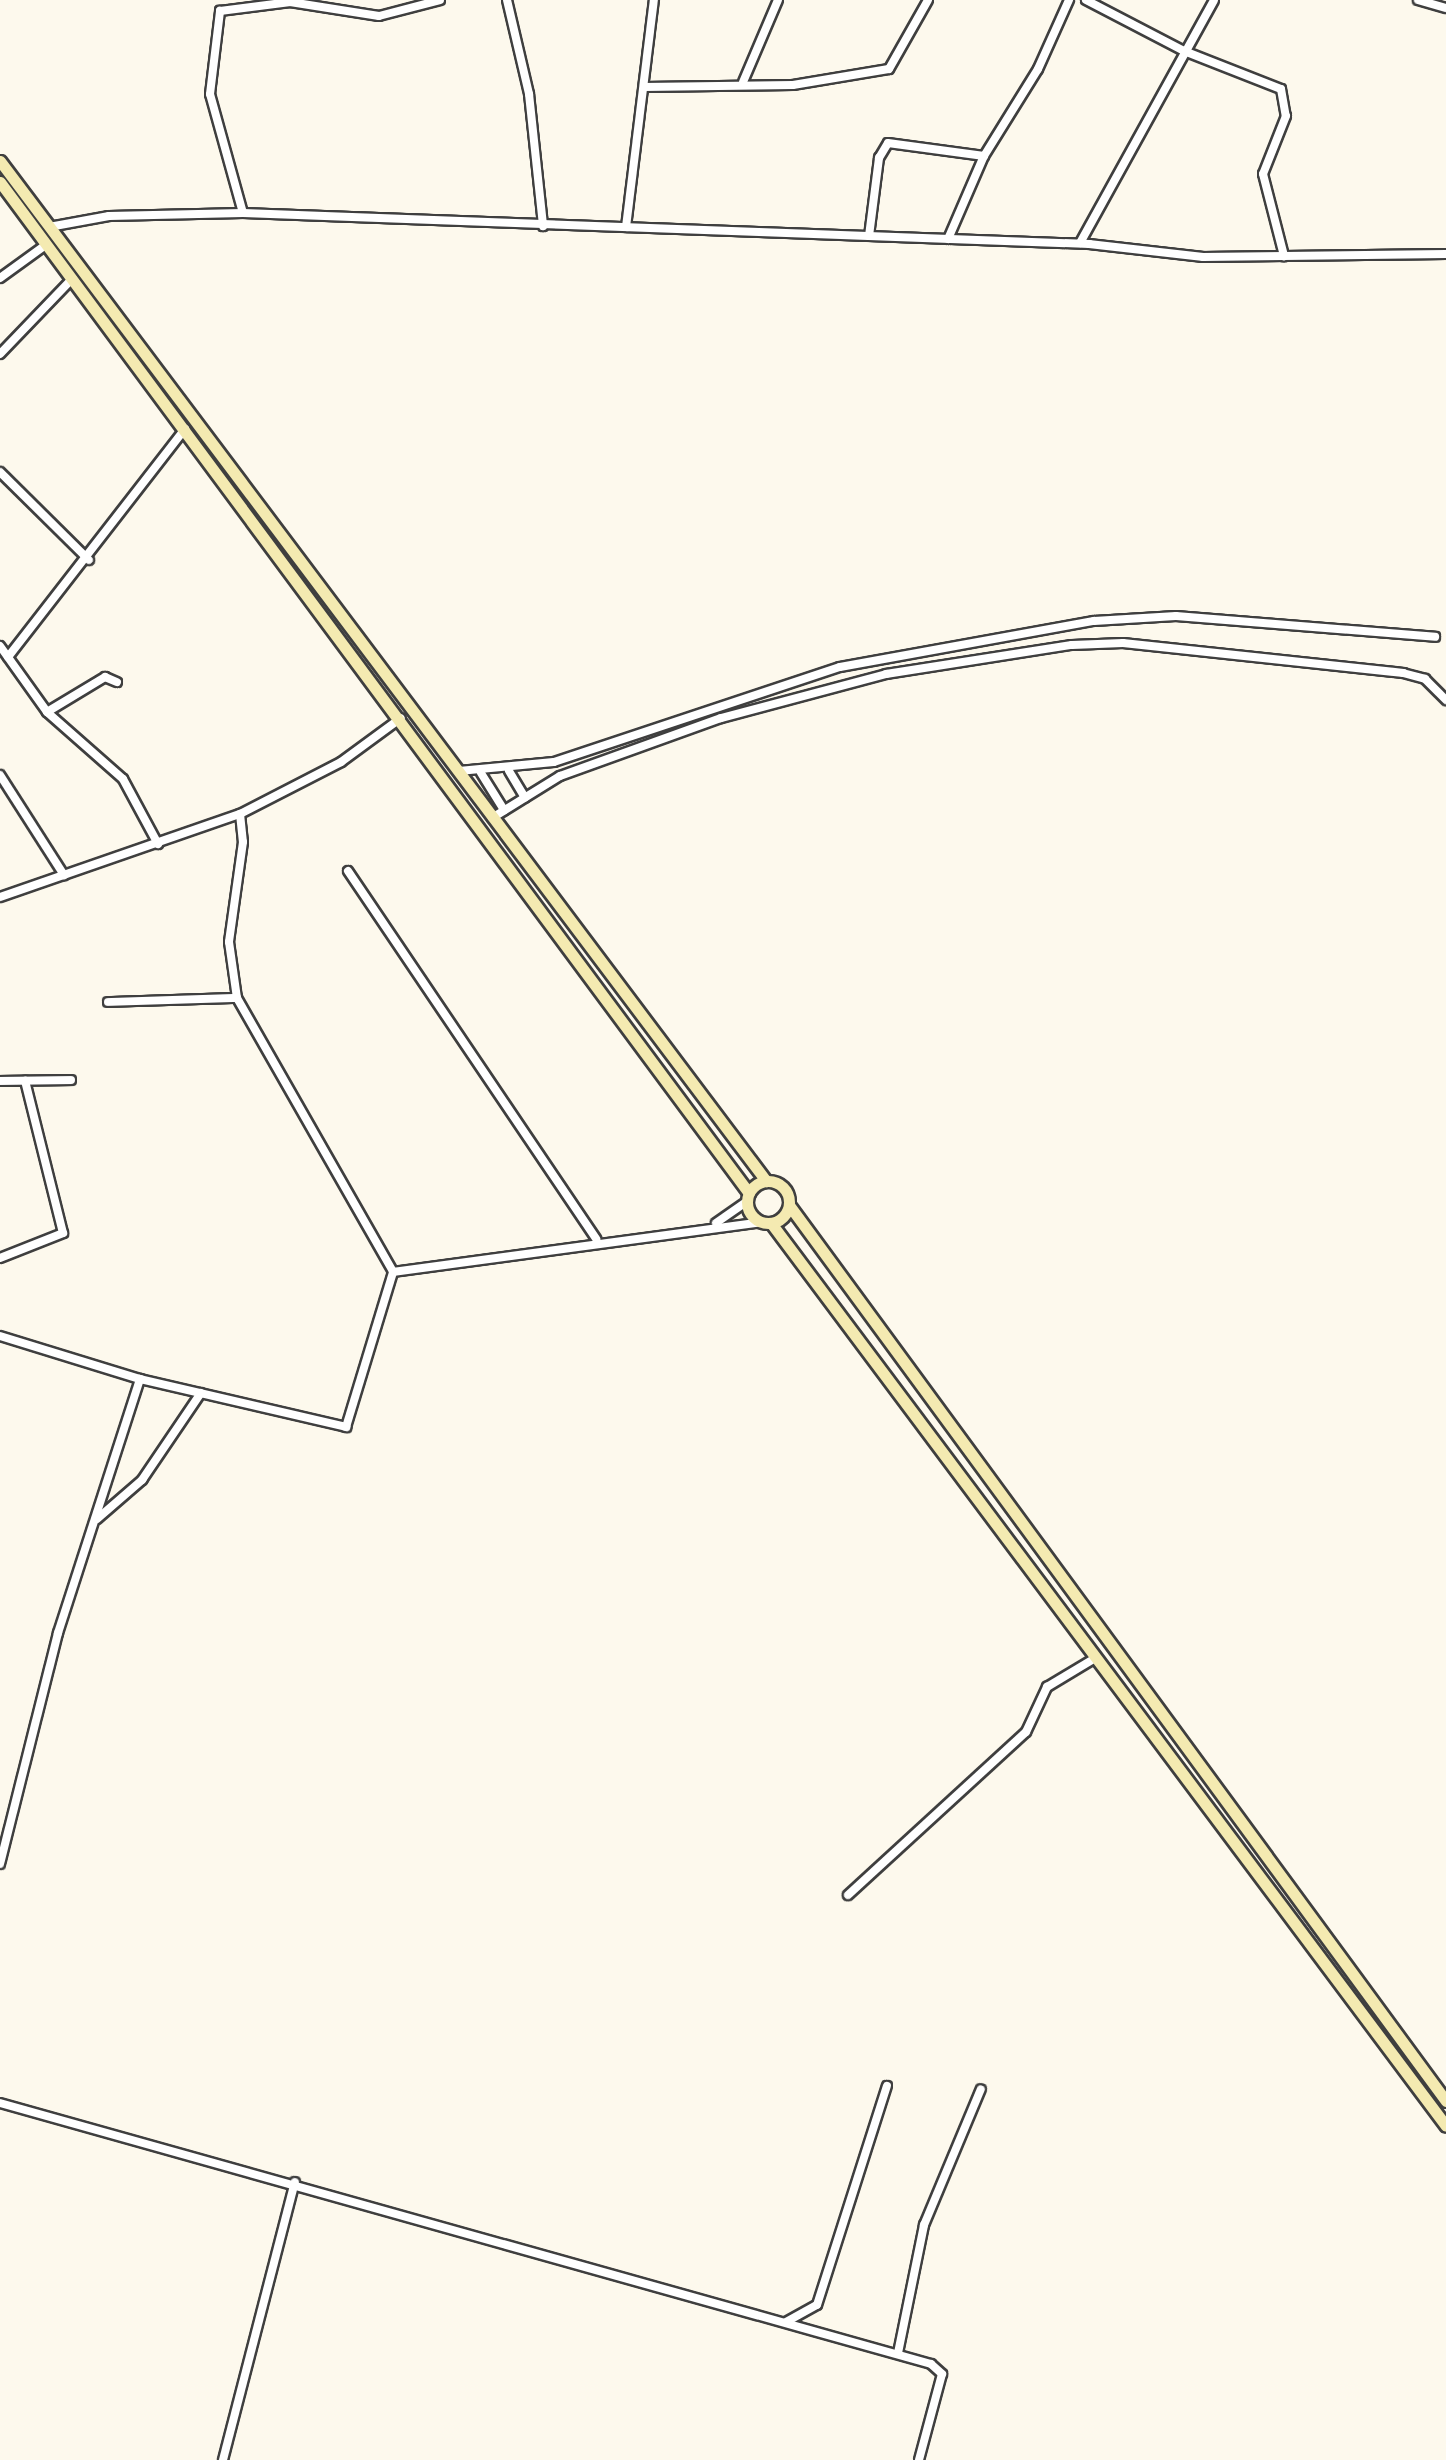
<!DOCTYPE html>
<html>
<head>
<meta charset="utf-8">
<style>
	body { margin:0 }
	#map { position:relative; width:1446px; height:2460px; overflow:hidden; background:#fdf9ed; font-family:"Roboto Serif",serif }
	div>[style] { position:absolute }
	.roads { filter:drop-shadow(2px 0 #3f3f3f) drop-shadow(-2px 0 #3f3f3f) drop-shadow(0 2px #3f3f3f) drop-shadow(0 -2px #3f3f3f) }
	.street>* { height:8px; margin:-4px; padding:0 4px; transform-origin:4px; border-radius:4px; background:#fff }
	.secondary>* { height:11px; margin:-5.5px; padding:0 5.5px; transform-origin:5.5px; border-radius:5.5px; background:#f4eab1 }
	.secondary>.ring { margin:-5.5px; padding:0; box-sizing:content-box; background:none; border:11px solid #f4eab1; border-radius:50% }
	span { translate:-50% -50%; white-space:nowrap; text-align:center; line-height:1.15; -webkit-text-stroke:10px #fff; paint-order:stroke }
</style>
</head>
<body>
<div id="map">
	<div class="roads">
		<div class="street">
			<i style="left:507px;top:0;width:97px;rotate:76.8deg"></i>
			<i style="left:529px;top:94px;width:133px;rotate:83.9deg"></i>
			<i style="left:1086px;top:0;width:110px;rotate:27.5deg"></i>
			<i style="left:1184px;top:51px;width:104px;rotate:21.4deg"></i>
			<i style="left:1281px;top:89px;width:27px;rotate:80deg"></i>
			<i style="left:1286px;top:116px;width:62px;rotate:111.6deg"></i>
			<i style="left:1263px;top:174px;width:85px;rotate:75.6deg"></i>
			<i style="left:1418px;top:0;width:29px;rotate:16deg"></i>
			<i style="left:743px;top:82px;width:89px;rotate:-66.9deg"></i>
			<i style="left:644px;top:87px;width:149px;rotate:-0.8deg"></i>
			<i style="left:793px;top:85px;width:97px;rotate:-9.5deg"></i>
			<i style="left:889px;top:69px;width:79px;rotate:-60.5deg"></i>
			<i style="left:243px;top:213px;width:123px;rotate:-105.5deg"></i>
			<i style="left:210px;top:94px;width:84px;rotate:-83.1deg"></i>
			<i style="left:220px;top:11px;width:71px;rotate:-7.3deg"></i>
			<i style="left:290px;top:2px;width:90px;rotate:8.9deg"></i>
			<i style="left:379px;top:16px;width:63px;rotate:-14.7deg"></i>
			<i style="left:49px;top:227px;width:61px;rotate:-10.4deg"></i>
			<i style="left:109px;top:216px;width:134px;rotate:-1.3deg"></i>
			<i style="left:243px;top:213px;width:847px;rotate:2.1deg"></i>
			<i style="left:1089px;top:244px;width:115px;rotate:6.5deg"></i>
			<i style="left:1203px;top:257px;width:243px;rotate:-0.7deg"></i>
			<i style="left:626px;top:227px;width:229px;rotate:-83deg"></i>
			<i style="left:869px;top:236px;width:79px;rotate:-82.7deg"></i>
			<i style="left:879px;top:158px;width:17px;rotate:-59deg"></i>
			<i style="left:888px;top:143px;width:97px;rotate:7.7deg"></i>
			<i style="left:948px;top:239px;width:90px;rotate:-66.6deg"></i>
			<i style="left:984px;top:156px;width:102px;rotate:-58.2deg"></i>
			<i style="left:1038px;top:69px;width:76px;rotate:-65.8deg"></i>
			<i style="left:1080px;top:243px;width:277px;rotate:-61.1deg"></i>
			<i style="left:0;top:278px;width:58px;rotate:-35.9deg"></i>
			<i style="left:0;top:354px;width:105px;rotate:-46.2deg"></i>
			<i style="left:0;top:472px;width:125px;rotate:44.7deg"></i>
			<i style="left:0;top:646px;width:81px;rotate:54.5deg"></i>
			<i style="left:47px;top:712px;width:101px;rotate:41.4deg"></i>
			<i style="left:123px;top:779px;width:74px;rotate:61.7deg"></i>
			<i style="left:8px;top:657px;width:289px;rotate:-52.2deg"></i>
			<i style="left:47px;top:712px;width:68px;rotate:-31.1deg"></i>
			<i style="left:105px;top:677px;width:13px;rotate:23deg"></i>
			<i style="left:459px;top:771px;width:95px;rotate:-5.4deg"></i>
			<i style="left:554px;top:762px;width:301px;rotate:-18.4deg"></i>
			<i style="left:840px;top:667px;width:258px;rotate:-10.3deg"></i>
			<i style="left:1094px;top:621px;width:82px;rotate:-3.5deg"></i>
			<i style="left:1176px;top:616px;width:260px;rotate:4.6deg"></i>
			<i style="left:509px;top:771px;width:31px;rotate:59deg"></i>
			<i style="left:481px;top:773px;width:44px;rotate:58.1deg"></i>
			<i style="left:0;top:775px;width:119px;rotate:57.4deg"></i>
			<i style="left:240px;top:814px;width:28px;rotate:84deg"></i>
			<i style="left:243px;top:842px;width:101px;rotate:98deg"></i>
			<i style="left:229px;top:942px;width:57px;rotate:81.9deg"></i>
			<i style="left:237px;top:998px;width:315px;rotate:60.3deg"></i>
			<i style="left:492px;top:818px;width:80px;rotate:-31.7deg"></i>
			<i style="left:560px;top:776px;width:171px;rotate:-19.8deg"></i>
			<i style="left:721px;top:718px;width:171px;rotate:-14.9deg"></i>
			<i style="left:886px;top:674px;width:188px;rotate:-8.9deg"></i>
			<i style="left:1072px;top:645px;width:51px;rotate:-2.2deg"></i>
			<i style="left:1123px;top:643px;width:282px;rotate:6.1deg"></i>
			<i style="left:1403px;top:673px;width:23px;rotate:15deg"></i>
			<i style="left:1425px;top:679px;width:30px;rotate:45deg"></i>
			<i style="left:348px;top:871px;width:444px;rotate:56deg"></i>
			<i style="left:0;top:897px;width:254px;rotate:-19.1deg"></i>
			<i style="left:240px;top:814px;width:114px;rotate:-27.2deg"></i>
			<i style="left:341px;top:762px;width:74px;rotate:-36.3deg"></i>
			<i style="left:108px;top:1002px;width:129px;rotate:-1.8deg"></i>
			<i style="left:0;top:1081px;width:71px;rotate:-0.8deg"></i>
			<i style="left:716px;top:1223px;width:38px;rotate:-35deg"></i>
			<i style="left:0;top:1258px;width:68px;rotate:-21.6deg"></i>
			<i style="left:63px;top:1233px;width:157px;rotate:-104deg"></i>
			<i style="left:0;top:1336px;width:146px;rotate:17.1deg"></i>
			<i style="left:97px;top:1519px;width:60px;rotate:-40.9deg"></i>
			<i style="left:142px;top:1480px;width:105px;rotate:-55.9deg"></i>
			<i style="left:0;top:1864px;width:238px;rotate:-75.9deg"></i>
			<i style="left:58px;top:1633px;width:267px;rotate:-72.1deg"></i>
			<i style="left:140px;top:1379px;width:212px;rotate:13.1deg"></i>
			<i style="left:346px;top:1427px;width:162px;rotate:-73.1deg"></i>
			<i style="left:393px;top:1272px;width:371px;rotate:-7.7deg"></i>
			<i style="left:848px;top:1895px;width:241px;rotate:-42.5deg"></i>
			<i style="left:1026px;top:1732px;width:50px;rotate:-65deg"></i>
			<i style="left:1047px;top:1687px;width:58px;rotate:-31deg"></i>
			<i style="left:0;top:2103px;width:967px;rotate:15.66deg"></i>
			<i style="left:931px;top:2364px;width:15px;rotate:42deg"></i>
			<i style="left:942px;top:2374px;width:89px;rotate:105deg"></i>
			<i style="left:786px;top:2322px;width:35px;rotate:-29deg"></i>
			<i style="left:817px;top:2305px;width:230px;rotate:-72.3deg"></i>
			<i style="left:898px;top:2353px;width:131px;rotate:-78.5deg"></i>
			<i style="left:924px;top:2225px;width:147px;rotate:-67.3deg"></i>
			<i style="left:223px;top:2460px;width:287px;rotate:-75.5deg"></i>
		</div>
		<div class="secondary">
			<i style="left:0;top:161px;width:1276px;rotate:53.09deg"></i>
			<i style="left:0;top:182px;width:1258px;rotate:53.47deg"></i>
			<i class="ring" style="left:747px;top:1181px;width:31px;height:31px"></i>
			<i style="left:789px;top:1205px;width:1111px;rotate:53.75deg"></i>
			<i style="left:771px;top:1223px;width:1127px;rotate:53.22deg"></i>
		</div>
	</div>
</div>
</body>
</html>
